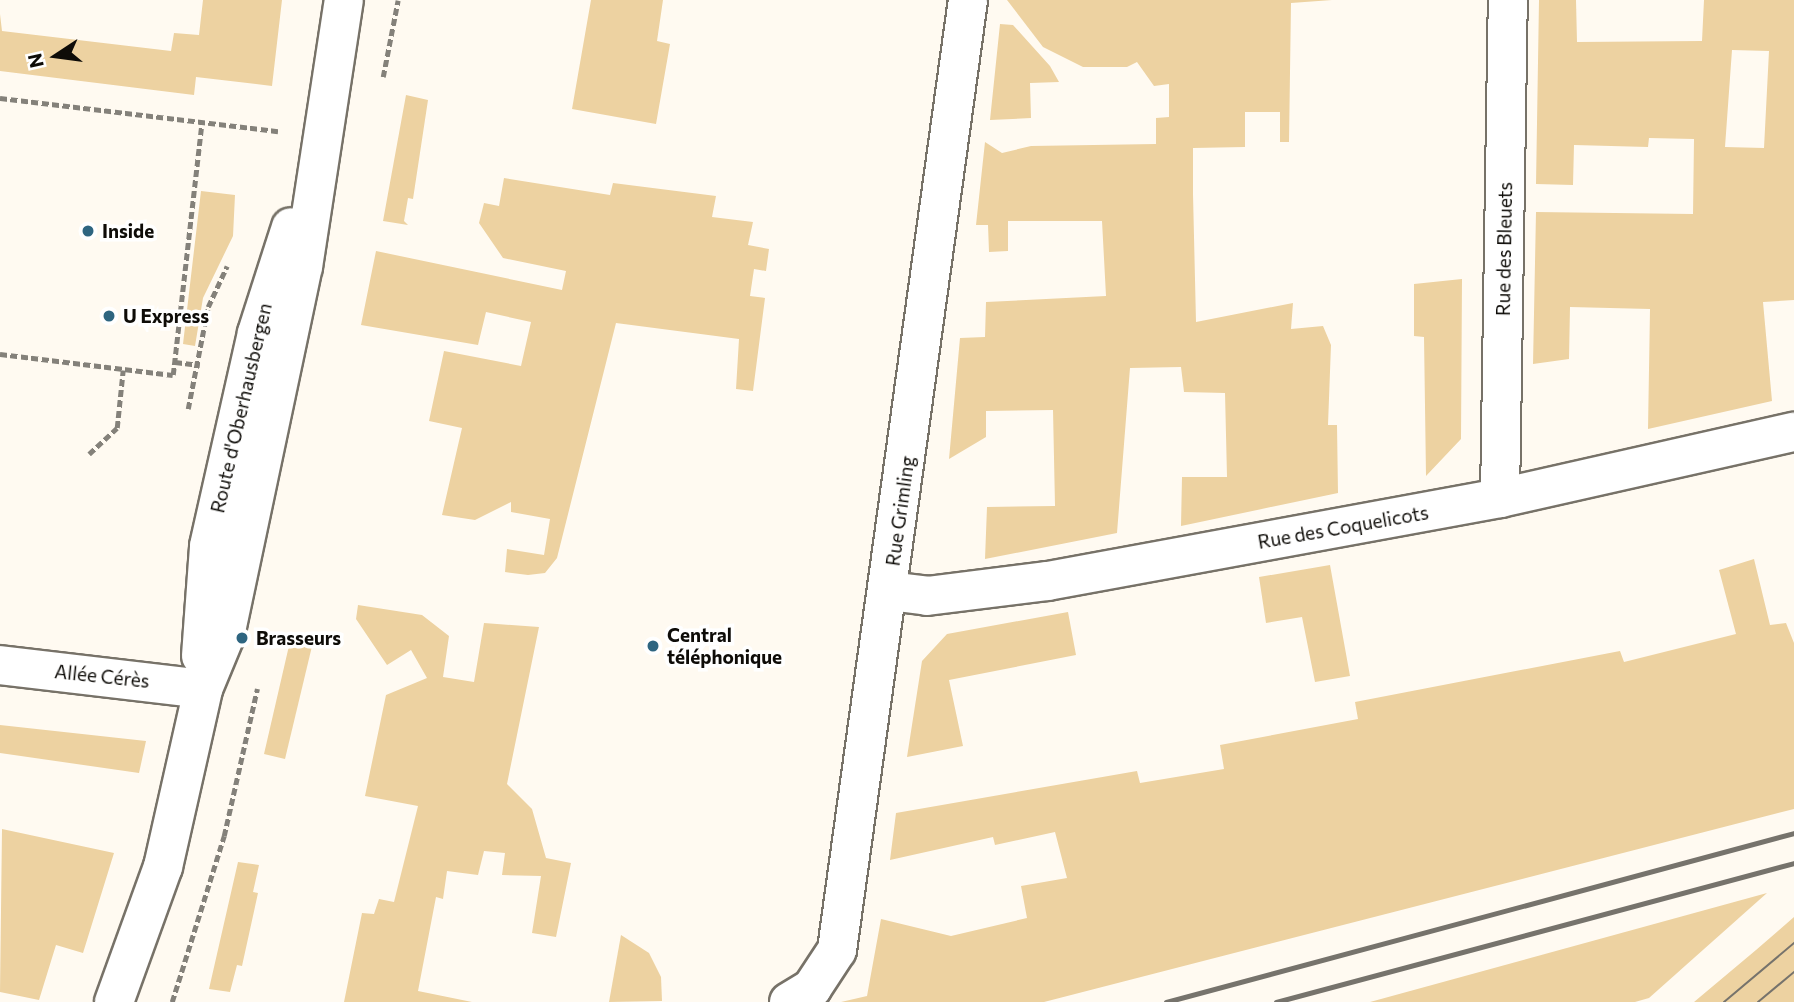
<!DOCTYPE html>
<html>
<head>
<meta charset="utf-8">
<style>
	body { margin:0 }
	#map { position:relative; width:1794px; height:1002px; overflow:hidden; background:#fffaf1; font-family:Commissioner,sans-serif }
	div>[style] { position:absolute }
	.green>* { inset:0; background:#edd2a1 }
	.path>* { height:4.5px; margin-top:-2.25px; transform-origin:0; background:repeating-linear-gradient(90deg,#84817a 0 7px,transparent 0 10.5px) }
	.roads { filter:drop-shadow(2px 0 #777268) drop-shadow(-2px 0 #777268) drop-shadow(0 2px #777268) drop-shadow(0 -2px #777268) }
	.street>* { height:38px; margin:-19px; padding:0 19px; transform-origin:19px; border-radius:19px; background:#fff }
	.secondary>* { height:38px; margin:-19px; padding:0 19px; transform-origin:19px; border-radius:19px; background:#fff }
	.tram>* { height:2px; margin:-1px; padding:0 1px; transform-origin:1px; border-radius:1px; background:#76736c }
	.rail>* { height:5px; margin:-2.5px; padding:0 2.5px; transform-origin:2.5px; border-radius:2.5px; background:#76736c }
	.dots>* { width:19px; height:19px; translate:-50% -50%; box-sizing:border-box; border:4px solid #fff; border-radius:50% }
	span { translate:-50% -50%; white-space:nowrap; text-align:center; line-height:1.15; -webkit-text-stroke:7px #fff; paint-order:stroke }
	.poi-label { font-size:19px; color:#0e0c08; font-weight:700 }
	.left { translate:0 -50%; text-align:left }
	.street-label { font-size:19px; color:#0e0c08 }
	.north { position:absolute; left:21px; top:21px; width:70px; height:70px; -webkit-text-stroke:5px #fff; paint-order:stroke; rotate:257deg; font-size:19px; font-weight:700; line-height:28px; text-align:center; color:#0e0c08 }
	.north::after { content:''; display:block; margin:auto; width:24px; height:32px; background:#0e0c08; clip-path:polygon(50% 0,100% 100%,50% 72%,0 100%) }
</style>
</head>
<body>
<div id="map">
	<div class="green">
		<i style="clip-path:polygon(203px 0,282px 0,272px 86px,196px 77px,194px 95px,0 71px,0 14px,2px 31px,171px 51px,174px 33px,199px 35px)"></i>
		<i style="clip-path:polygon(591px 0,663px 0,657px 41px,670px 44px,656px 124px,572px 109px)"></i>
		<i style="clip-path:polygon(1007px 0,1332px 0,1291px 3px,1289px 142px,1280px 142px,1280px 112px,1245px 112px,1245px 147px,1193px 148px,1193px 194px,1196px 322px,1293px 303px,1291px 329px,1323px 326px,1331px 345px,1328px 425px,1337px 425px,1338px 493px,1181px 526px,1182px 477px,1227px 477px,1225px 393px,1184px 392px,1181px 367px,1130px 368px,1117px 533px,985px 559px,987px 507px,1055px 506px,1053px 410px,986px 411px,986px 437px,949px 459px,960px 338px,985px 337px,986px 302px,1106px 296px,1102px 221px,1008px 221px,1008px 251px,989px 252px,988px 225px,976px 225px,985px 142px,1002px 153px,1031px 146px,1156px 144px,1156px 118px,1169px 117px,1169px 84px,1154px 86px,1137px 62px,1127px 67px,1083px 67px,1043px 47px)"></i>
		<i style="clip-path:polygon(evenodd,1539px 0,1576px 0,1577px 42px,1702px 41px,1704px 0,1794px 0,1794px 300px,1763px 302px,1772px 401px,1648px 429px,1650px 309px,1570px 307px,1569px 359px,1533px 364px,1536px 212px,1693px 214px,1694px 139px,1649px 138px,1648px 147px,1574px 145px,1573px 185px,1536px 184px,1539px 0,1732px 50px,1769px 51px,1764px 148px,1725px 147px,1732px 50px)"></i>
		<i style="clip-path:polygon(1000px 24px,1013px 25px,1050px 66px,1059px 82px,1030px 83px,1031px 118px,990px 120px)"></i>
		<i style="clip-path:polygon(406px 95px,428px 100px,413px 199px,408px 198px,404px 221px,408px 225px,383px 221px)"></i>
		<i style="clip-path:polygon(504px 178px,610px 195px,613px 183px,716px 196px,712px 217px,753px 222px,748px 245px,769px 249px,766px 271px,754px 269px,750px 296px,765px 298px,753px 391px,736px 389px,739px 339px,616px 323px,557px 558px,545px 573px,528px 575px,505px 572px,507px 549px,544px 555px,550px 519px,511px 512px,511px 502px,475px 520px,442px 515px,462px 428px,429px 421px,444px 351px,521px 366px,531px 322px,486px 312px,478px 345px,361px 325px,376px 251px,562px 290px,566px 271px,503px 258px,479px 223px,484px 203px,499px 206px)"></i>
		<i style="clip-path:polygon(201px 191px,235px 195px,233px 236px,203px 298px,195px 346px,183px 344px)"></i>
		<i style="clip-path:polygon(1462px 279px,1461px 439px,1426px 476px,1424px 337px,1414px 336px,1414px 284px)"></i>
		<i style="clip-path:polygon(1754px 559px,1770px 625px,1786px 623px,1794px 643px,1794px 809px,1044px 1002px,841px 1002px,867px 996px,881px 919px,951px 936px,1027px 918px,1021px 886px,1067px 878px,1055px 832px,995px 845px,993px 837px,890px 860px,896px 813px,1137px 771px,1140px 783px,1224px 769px,1220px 745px,1358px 719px,1355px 702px,1620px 651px,1624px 662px,1736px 634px,1719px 570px)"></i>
		<i style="clip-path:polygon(1330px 565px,1350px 676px,1315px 682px,1302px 617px,1266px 623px,1259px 577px)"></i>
		<i style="clip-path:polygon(358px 605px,422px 615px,449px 636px,443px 677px,474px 682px,484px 623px,539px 627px,507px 784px,532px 809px,546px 858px,571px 863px,556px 937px,532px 933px,541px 876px,502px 875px,505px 853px,484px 851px,478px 875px,447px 871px,443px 899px,436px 897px,418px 991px,472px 1002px,344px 1002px,362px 913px,374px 914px,379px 899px,394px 902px,418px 806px,365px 796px,386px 695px,427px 678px,411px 650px,387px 665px,356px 619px)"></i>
		<i style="clip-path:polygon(1068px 612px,1076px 655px,949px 680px,963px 746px,907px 757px,922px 661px,947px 634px)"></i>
		<i style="clip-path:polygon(291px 637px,313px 642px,285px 759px,264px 754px)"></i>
		<i style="clip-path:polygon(0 725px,146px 741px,139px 773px,0 753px)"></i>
		<i style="clip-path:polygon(2px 829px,114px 853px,83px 953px,56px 945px,39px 1000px,0 992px)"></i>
		<i style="clip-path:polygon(238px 862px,259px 865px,253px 892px,258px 893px,242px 966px,237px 965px,230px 992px,209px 989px)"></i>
		<i style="clip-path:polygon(1767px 893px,1649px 998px,1635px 1002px,1370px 1002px)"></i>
		<i style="clip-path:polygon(1794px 917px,1794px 1002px,1694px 1002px,1756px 950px)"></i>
		<i style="clip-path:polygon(621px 935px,649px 953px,661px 977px,662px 1001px,609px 1002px)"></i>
	</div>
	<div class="path">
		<i style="left:383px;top:77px;width:78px;rotate:-79deg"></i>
		<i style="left:0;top:98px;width:280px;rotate:6.8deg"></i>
		<i style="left:0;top:354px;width:174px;rotate:6.9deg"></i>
		<i style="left:173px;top:375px;width:255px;rotate:-83.5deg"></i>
		<i style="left:175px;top:362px;width:25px;rotate:7deg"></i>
		<i style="left:188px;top:409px;width:104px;rotate:-78.9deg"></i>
		<i style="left:208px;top:307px;width:45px;rotate:-65.1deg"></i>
		<i style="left:89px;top:454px;width:38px;rotate:-43deg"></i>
		<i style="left:117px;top:428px;width:58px;rotate:-84.1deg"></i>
		<i style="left:172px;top:1002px;width:174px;rotate:-72.6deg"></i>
		<i style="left:224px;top:836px;width:151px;rotate:-77.3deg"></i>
	</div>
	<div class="roads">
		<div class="street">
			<i style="left:1500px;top:498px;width:498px;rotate:-89.1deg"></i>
			<i style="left:889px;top:591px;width:38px;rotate:7deg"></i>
			<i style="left:927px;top:596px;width:122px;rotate:-7.1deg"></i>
			<i style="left:1048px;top:581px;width:460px;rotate:-10.4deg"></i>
			<i style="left:1500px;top:498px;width:301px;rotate:-12.7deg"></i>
			<i style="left:0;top:665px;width:204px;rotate:6.7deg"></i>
			<i style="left:789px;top:1002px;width:27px;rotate:-31deg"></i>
			<i style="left:812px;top:988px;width:45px;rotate:-56.7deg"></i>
			<i style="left:837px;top:950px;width:959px;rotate:-82.15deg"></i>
		</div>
		<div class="secondary">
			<i style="left:201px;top:656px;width:110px;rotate:-85.8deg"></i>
			<i style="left:209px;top:546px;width:218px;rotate:-77.3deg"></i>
			<i style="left:257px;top:333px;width:111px;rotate:-72.2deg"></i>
			<i style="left:114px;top:1002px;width:144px;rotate:-70.1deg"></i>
			<i style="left:163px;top:867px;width:182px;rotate:-77.3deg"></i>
			<i style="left:203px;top:689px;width:57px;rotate:-67.5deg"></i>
			<i style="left:225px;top:636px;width:377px;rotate:-78.1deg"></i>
			<i style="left:303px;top:267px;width:270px;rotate:-81.3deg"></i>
		</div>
	</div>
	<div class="tram">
		<i style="left:1724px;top:1002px;width:92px;rotate:-40.1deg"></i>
		<i style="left:1758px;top:1002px;width:47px;rotate:-39.8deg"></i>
	</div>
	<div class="rail">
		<i style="left:1166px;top:1002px;width:650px;rotate:-15.06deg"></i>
		<i style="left:1276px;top:1002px;width:536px;rotate:-15.02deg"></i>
	</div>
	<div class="dots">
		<i style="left:88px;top:231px;background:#2e6580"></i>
		<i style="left:109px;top:316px;background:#2e6580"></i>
		<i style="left:242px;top:638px;background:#2e6580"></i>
		<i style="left:653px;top:646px;background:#2e6580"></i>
	</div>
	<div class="poi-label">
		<span class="left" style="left:102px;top:231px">Inside</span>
		<span class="left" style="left:123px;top:316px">U Express</span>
		<span class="left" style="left:667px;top:646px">Central<br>téléphonique</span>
		<span class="left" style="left:256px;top:638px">Brasseurs</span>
	</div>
	<div class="street-label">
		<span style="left:1504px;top:249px;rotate:-89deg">Rue des Bleuets</span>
		<span style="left:241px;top:408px;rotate:-77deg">Route d'Oberhausbergen</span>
		<span style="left:900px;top:511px;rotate:-82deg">Rue Grimling</span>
		<span style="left:1343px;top:527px;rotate:-10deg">Rue des Coquelicots</span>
		<span style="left:102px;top:676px;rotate:6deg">Allée Cérès</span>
	</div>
	<div class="north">N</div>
</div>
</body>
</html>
